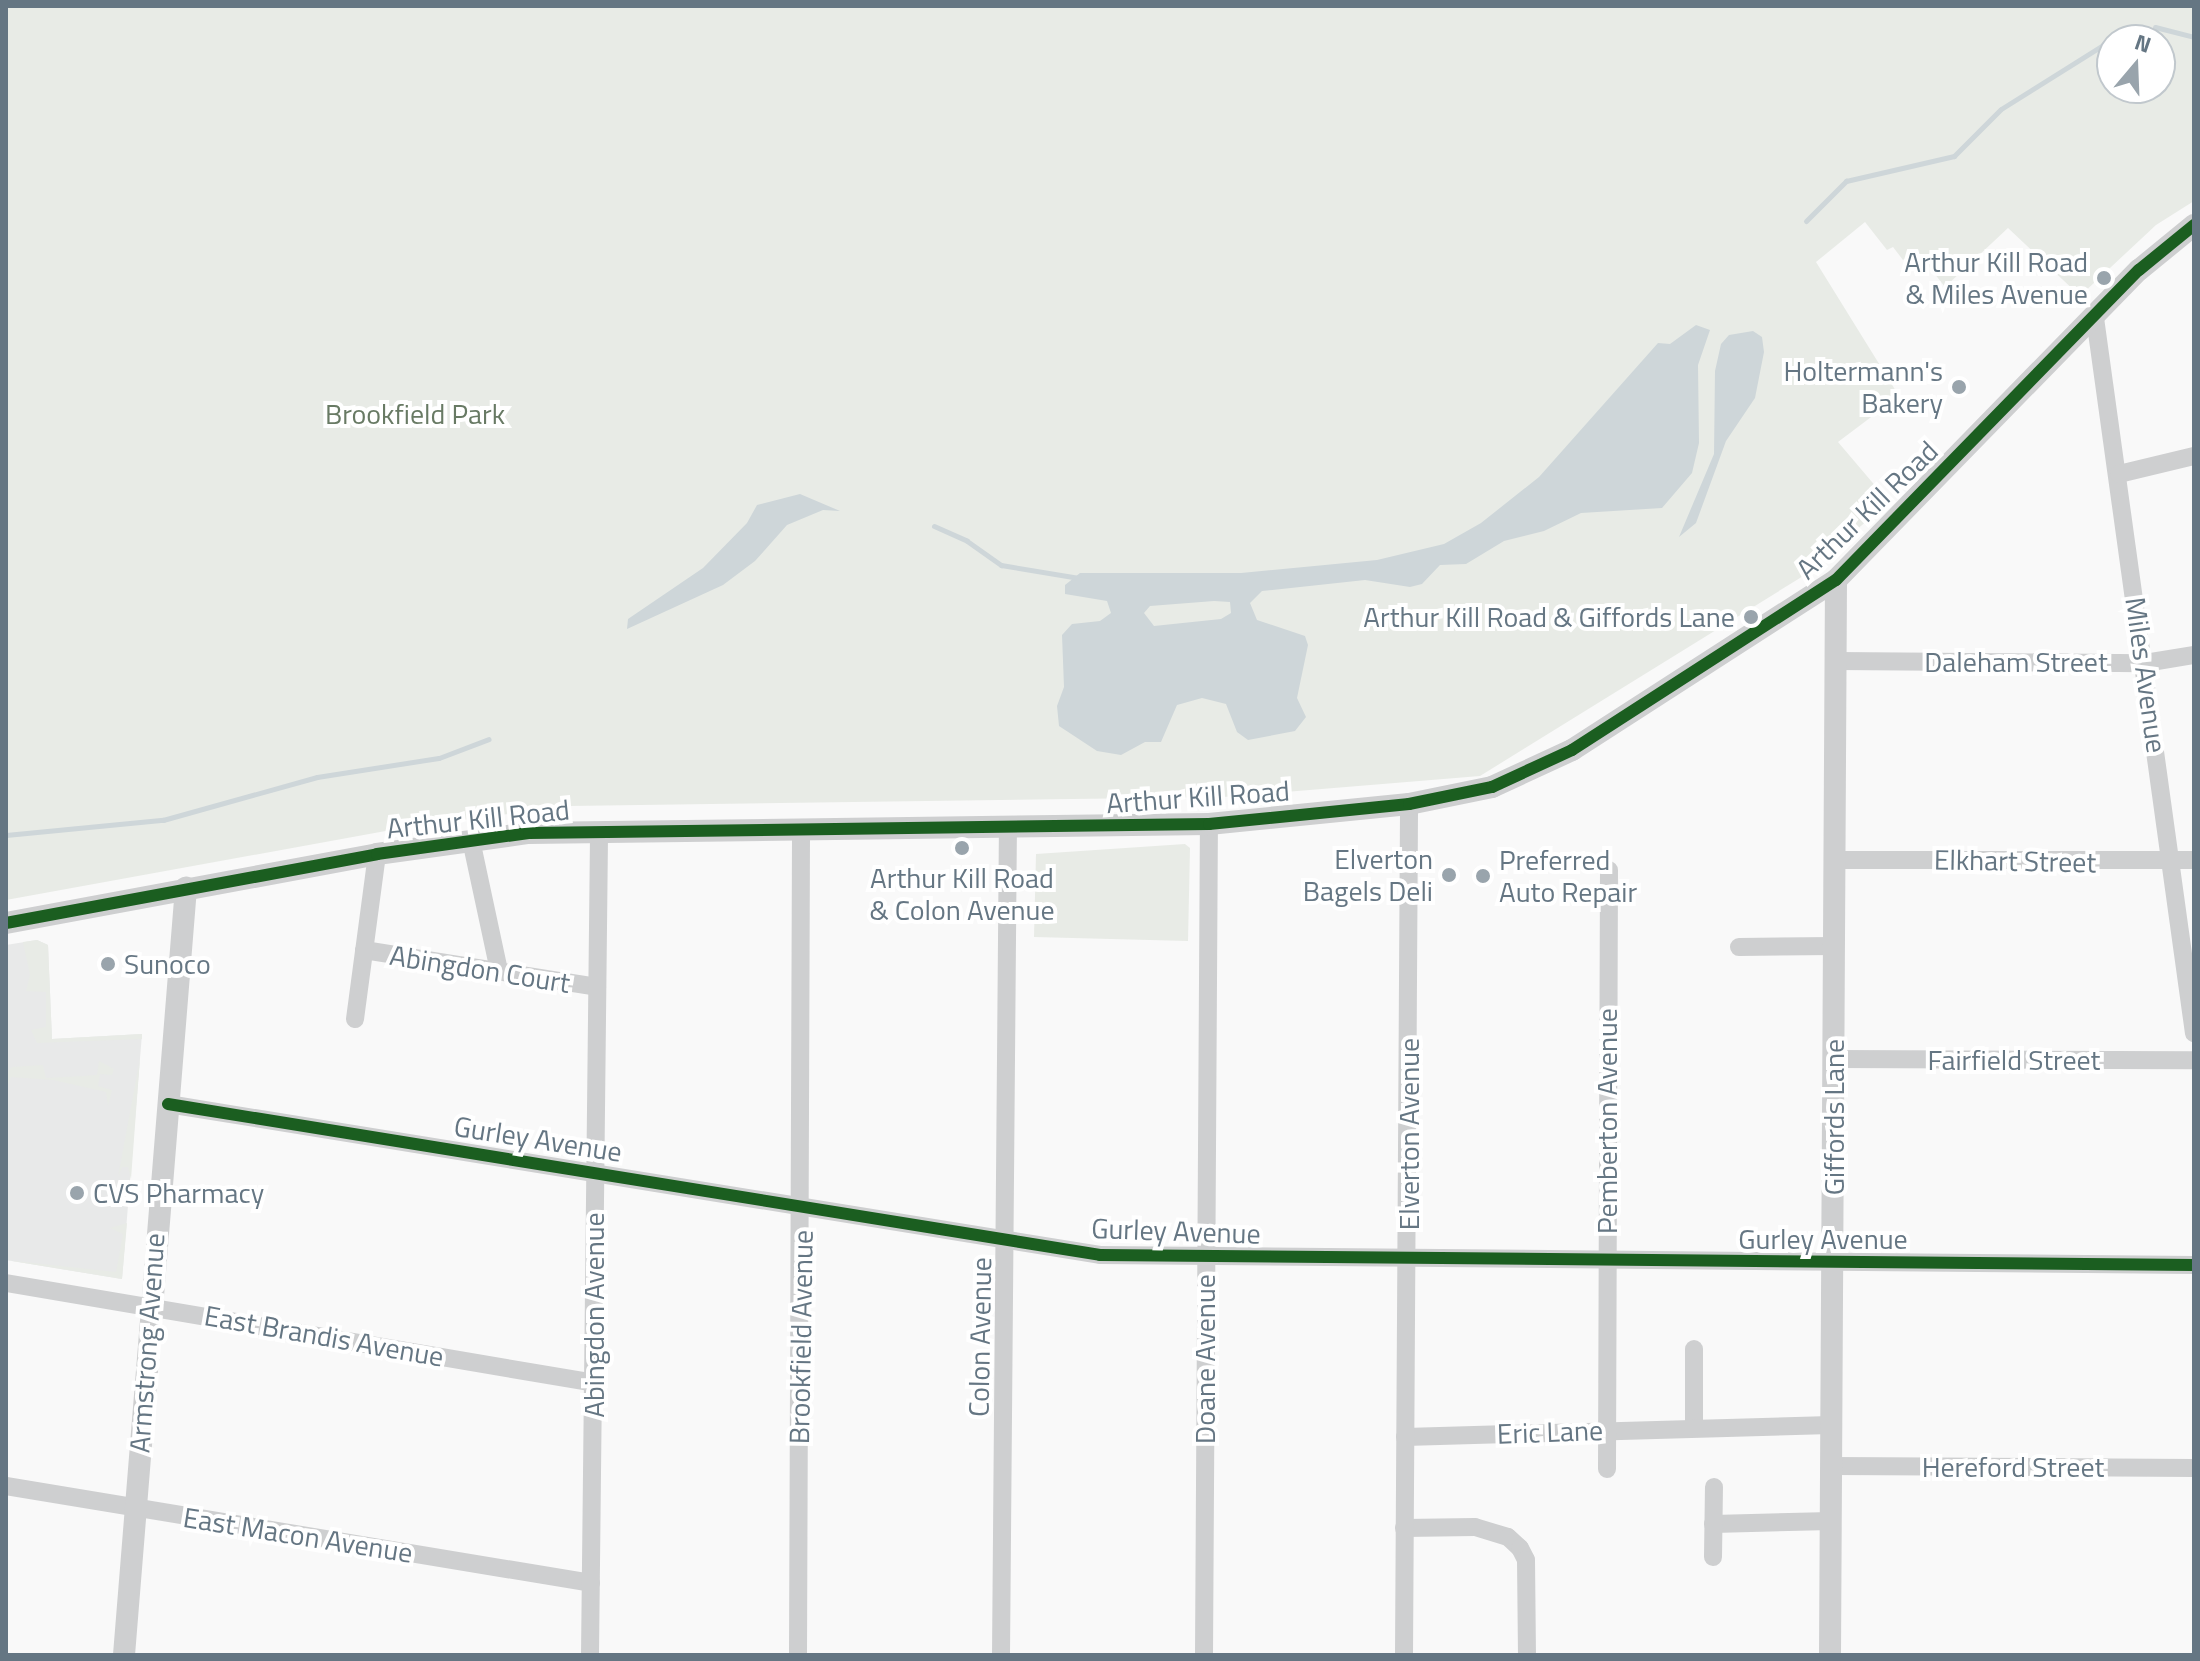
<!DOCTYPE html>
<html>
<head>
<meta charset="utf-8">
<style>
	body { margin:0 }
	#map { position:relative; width:2200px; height:1661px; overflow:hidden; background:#f9f9f9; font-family:"Titillium Web",sans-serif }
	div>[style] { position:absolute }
	.built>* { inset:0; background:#e8e9e9 }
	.green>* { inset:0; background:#e8ebe6 }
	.water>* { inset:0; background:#ced6d9 }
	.stream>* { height:5px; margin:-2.5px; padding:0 2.5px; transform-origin:2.5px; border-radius:2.5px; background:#ced6d9 }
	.minor>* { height:18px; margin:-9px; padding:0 9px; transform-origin:9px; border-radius:9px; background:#cecfd0 }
	.tertiary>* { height:22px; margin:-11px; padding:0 11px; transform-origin:11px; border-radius:11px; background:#cecfd0 }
	.cycleway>* { height:12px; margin:-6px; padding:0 6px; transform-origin:6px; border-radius:6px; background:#1b5e20 }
	.dots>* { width:22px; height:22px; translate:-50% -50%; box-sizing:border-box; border:4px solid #fff; border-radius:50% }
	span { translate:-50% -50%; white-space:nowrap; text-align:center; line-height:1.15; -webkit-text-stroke:8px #fff; paint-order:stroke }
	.poi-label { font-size:28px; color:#657683 }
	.right { translate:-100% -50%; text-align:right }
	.left { translate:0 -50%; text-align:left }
	.park-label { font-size:28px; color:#687a64 }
	.street-label { font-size:28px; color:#657683 }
	.frame { position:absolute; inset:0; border:8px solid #657683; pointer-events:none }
	.north { position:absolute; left:2096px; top:24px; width:80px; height:80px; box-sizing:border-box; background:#fff; border:2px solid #c1c8cd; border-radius:50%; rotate:19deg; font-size:22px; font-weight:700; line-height:32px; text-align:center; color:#657683 }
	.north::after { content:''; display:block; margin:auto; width:28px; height:36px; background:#99a4ac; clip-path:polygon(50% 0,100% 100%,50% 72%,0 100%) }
</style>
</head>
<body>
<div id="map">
	<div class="built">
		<i style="clip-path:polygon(37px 940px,48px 945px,52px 1039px,142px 1034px,122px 1279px,6px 1260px,6px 945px)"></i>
	</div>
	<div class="green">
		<i style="clip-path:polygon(evenodd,6px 6px,2194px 6px,2194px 201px,2156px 225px,2080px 296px,2008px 228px,1945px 287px,1916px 250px,1903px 260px,1893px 247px,1887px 250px,1865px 222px,1816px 262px,1899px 396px,1838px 442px,1889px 502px,1800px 578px,1480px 776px,1223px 797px,569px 806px,402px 828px,6px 900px,6px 6px,2112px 40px,2160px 40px,2160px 88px,2112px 88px,2112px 40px)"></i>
		<i style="clip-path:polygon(1185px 844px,1190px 848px,1188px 941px,1034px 937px,1036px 854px)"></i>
		<i style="clip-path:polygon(37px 940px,48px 945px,52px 1039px,142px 1034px,142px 1039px,37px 1043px,31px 1030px,46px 1027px,46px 992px,26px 991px,30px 975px,23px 942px)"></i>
		<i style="clip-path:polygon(140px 1058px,131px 1179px,128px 1167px,122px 1167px,118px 1177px)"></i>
		<i style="clip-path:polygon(99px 1061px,114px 1069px,112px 1075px,100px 1074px,98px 1086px,112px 1090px,108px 1106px,106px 1092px,53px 1080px,11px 1077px,6px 1090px,6px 1073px,12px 1067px,43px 1065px,46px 1078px,84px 1076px,97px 1075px)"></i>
		<i style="clip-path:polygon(127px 1223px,122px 1279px,6px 1260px,116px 1272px,123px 1234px,110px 1228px)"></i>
	</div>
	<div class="water">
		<i style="clip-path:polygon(evenodd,1696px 325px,1710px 330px,1698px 365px,1699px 443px,1692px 473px,1662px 508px,1581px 513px,1544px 531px,1504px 541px,1466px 564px,1440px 565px,1422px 584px,1410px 587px,1365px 580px,1262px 591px,1250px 603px,1257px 620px,1305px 636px,1308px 645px,1297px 698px,1306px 717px,1295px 731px,1248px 740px,1237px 732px,1226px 704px,1202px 698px,1177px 705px,1161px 742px,1145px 742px,1121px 755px,1097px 751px,1059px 726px,1057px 706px,1064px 687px,1062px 635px,1072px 624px,1100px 621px,1111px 613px,1107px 601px,1065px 594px,1065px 585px,1080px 573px,1241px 573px,1377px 560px,1444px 544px,1481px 523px,1539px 477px,1658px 343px,1670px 344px,1696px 325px,1214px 601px,1230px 602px,1231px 613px,1221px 619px,1154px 626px,1144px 613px,1150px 606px,1214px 601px)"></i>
		<i style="clip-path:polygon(1753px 331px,1762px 337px,1764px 352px,1755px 398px,1726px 441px,1696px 523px,1679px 537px,1714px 454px,1715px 371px,1721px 344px,1729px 335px)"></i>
		<i style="clip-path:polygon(800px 494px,840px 511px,823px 510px,787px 525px,755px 561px,723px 585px,627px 629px,628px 619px,703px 568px,747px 523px,757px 505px)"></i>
	</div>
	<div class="stream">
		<i style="left:2155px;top:27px;width:40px;rotate:14.4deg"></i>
		<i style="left:1806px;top:221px;width:57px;rotate:-45deg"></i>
		<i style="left:1846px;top:181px;width:111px;rotate:-13deg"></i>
		<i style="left:1954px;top:156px;width:66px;rotate:-45deg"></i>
		<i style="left:2001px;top:109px;width:149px;rotate:-32.1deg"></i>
		<i style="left:934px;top:526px;width:36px;rotate:24deg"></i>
		<i style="left:967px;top:541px;width:42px;rotate:35.2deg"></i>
		<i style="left:1001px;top:565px;width:79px;rotate:9.5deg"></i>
		<i style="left:6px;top:835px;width:158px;rotate:-5.5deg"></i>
		<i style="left:163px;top:820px;width:160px;rotate:-15.6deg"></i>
		<i style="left:317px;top:777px;width:123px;rotate:-8.9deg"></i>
		<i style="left:439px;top:758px;width:53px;rotate:-20.8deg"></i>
	</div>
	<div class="minor">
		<i style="left:2095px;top:318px;width:722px;rotate:82.12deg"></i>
		<i style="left:2119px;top:474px;width:77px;rotate:-13.5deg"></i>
		<i style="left:1837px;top:661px;width:308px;rotate:0.4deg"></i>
		<i style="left:2145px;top:663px;width:50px;rotate:-9.3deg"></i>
		<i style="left:471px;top:840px;width:134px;rotate:77.9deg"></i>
		<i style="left:1836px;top:860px;width:358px"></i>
		<i style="left:1739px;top:947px;width:96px;rotate:-0.6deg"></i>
		<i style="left:364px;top:950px;width:236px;rotate:9deg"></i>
		<i style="left:355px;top:1019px;width:166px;rotate:-82.4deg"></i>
		<i style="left:1835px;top:1059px;width:359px;rotate:0.2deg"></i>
		<i style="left:168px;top:1104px;width:944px;rotate:9.2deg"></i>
		<i style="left:1100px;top:1255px;width:1094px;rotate:0.52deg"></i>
		<i style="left:6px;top:1283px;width:597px;rotate:9.64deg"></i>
		<i style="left:1694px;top:1349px;width:78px;rotate:90deg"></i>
		<i style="left:1405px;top:1437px;width:426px;rotate:-1.6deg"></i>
		<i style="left:1832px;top:1466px;width:362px;rotate:0.3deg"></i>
		<i style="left:1607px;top:1469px;width:599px;rotate:-89.81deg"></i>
		<i style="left:6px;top:1486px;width:593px;rotate:9.41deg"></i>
		<i style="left:1713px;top:1524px;width:118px;rotate:-1.5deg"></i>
		<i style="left:1404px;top:1528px;width:71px;rotate:-0.8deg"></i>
		<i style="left:1475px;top:1527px;width:34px;rotate:17deg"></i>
		<i style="left:1508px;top:1537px;width:16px;rotate:43deg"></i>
		<i style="left:1520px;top:1548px;width:13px;rotate:63deg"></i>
		<i style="left:1526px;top:1560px;width:95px;rotate:89.4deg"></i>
		<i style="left:1713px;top:1557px;width:70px;rotate:-89.2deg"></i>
		<i style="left:590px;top:1655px;width:824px;rotate:-89.37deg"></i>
		<i style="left:798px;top:1655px;width:827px;rotate:-89.79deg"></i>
		<i style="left:1001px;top:1655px;width:827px;rotate:-89.52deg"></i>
		<i style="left:1204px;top:1655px;width:831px;rotate:-89.66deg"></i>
		<i style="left:1404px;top:1655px;width:851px;rotate:-89.66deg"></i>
	</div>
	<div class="tertiary">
		<i style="left:6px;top:923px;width:377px;rotate:-10.5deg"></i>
		<i style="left:377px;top:854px;width:153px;rotate:-7.9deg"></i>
		<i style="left:529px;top:833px;width:680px;rotate:-0.76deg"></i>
		<i style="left:1209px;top:824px;width:201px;rotate:-5.7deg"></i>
		<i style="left:1409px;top:804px;width:85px;rotate:-11.6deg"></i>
		<i style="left:1492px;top:787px;width:88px;rotate:-24.8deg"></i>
		<i style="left:1572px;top:750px;width:314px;rotate:-32.8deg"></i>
		<i style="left:1836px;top:580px;width:433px;rotate:-45.7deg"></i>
		<i style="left:2139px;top:270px;width:71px;rotate:-39.3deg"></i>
		<i style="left:124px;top:1655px;width:770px;rotate:-85.38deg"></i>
		<i style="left:1830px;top:1655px;width:1075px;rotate:-89.68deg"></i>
	</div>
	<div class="cycleway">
		<i style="left:6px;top:923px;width:377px;rotate:-10.5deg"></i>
		<i style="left:377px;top:854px;width:153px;rotate:-7.9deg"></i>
		<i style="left:529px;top:833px;width:680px;rotate:-0.76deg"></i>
		<i style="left:1209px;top:824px;width:201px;rotate:-5.7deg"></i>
		<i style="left:1409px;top:804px;width:85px;rotate:-11.6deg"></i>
		<i style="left:1492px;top:787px;width:88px;rotate:-24.8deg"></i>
		<i style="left:1572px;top:750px;width:314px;rotate:-32.8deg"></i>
		<i style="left:1836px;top:580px;width:433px;rotate:-45.7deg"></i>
		<i style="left:2139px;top:270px;width:71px;rotate:-39.3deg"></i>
		<i style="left:168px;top:1104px;width:944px;rotate:9.2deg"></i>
		<i style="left:1100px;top:1255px;width:1094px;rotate:0.52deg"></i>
	</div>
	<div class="dots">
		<i style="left:2104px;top:278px;background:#99a4ac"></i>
		<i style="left:1959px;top:387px;background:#99a4ac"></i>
		<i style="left:1751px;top:617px;background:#99a4ac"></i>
		<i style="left:962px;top:848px;background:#99a4ac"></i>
		<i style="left:1449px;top:875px;background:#99a4ac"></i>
		<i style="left:1483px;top:876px;background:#99a4ac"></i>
		<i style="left:108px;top:964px;background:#99a4ac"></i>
		<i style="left:77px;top:1193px;background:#99a4ac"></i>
	</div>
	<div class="poi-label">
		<span class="right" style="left:2088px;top:278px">Arthur Kill Road<br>&amp; Miles Avenue</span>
		<span class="right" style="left:1943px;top:387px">Holtermann's<br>Bakery</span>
		<span class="right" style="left:1735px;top:617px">Arthur Kill Road &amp; Giffords Lane</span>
		<span class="right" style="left:1433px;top:875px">Elverton<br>Bagels Deli</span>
		<span class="left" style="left:1499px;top:876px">Preferred<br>Auto Repair</span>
		<span style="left:962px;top:894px">Arthur Kill Road<br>&amp; Colon Avenue</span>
		<span class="left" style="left:124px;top:964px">Sunoco</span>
		<span class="left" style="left:93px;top:1193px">CVS Pharmacy</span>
	</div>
	<div class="park-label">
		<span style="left:415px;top:414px">Brookfield Park</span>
	</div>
	<div class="street-label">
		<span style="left:1867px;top:510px;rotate:-44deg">Arthur Kill Road</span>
		<span style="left:2016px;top:662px">Daleham Street</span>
		<span style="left:2146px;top:675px;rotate:82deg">Miles Avenue</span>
		<span style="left:1198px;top:797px;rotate:-4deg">Arthur Kill Road</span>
		<span style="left:478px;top:819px;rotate:-6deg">Arthur Kill Road</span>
		<span style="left:2015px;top:861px;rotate:1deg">Elkhart Street</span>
		<span style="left:480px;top:969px;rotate:9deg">Abingdon Court</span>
		<span style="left:2014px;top:1060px">Fairfield Street</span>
		<span style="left:1834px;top:1117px;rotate:-90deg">Giffords Lane</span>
		<span style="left:1607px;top:1121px;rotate:-90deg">Pemberton Avenue</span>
		<span style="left:1409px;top:1134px;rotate:-90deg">Elverton Avenue</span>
		<span style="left:538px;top:1139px;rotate:9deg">Gurley Avenue</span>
		<span style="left:1176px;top:1231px;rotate:2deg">Gurley Avenue</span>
		<span style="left:1823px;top:1239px">Gurley Avenue</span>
		<span style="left:594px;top:1315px;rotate:-90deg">Abingdon Avenue</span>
		<span style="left:324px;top:1336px;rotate:10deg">East Brandis Avenue</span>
		<span style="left:801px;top:1337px;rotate:-89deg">Brookfield Avenue</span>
		<span style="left:980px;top:1337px;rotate:-89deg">Colon Avenue</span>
		<span style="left:147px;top:1343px;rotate:-86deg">Armstrong Avenue</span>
		<span style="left:1205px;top:1359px;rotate:-90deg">Doane Avenue</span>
		<span style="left:1550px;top:1432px;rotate:-2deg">Eric Lane</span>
		<span style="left:2013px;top:1467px">Hereford Street</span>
		<span style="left:298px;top:1535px;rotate:9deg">East Macon Avenue</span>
	</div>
	<div class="frame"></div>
	<div class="north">N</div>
</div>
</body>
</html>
